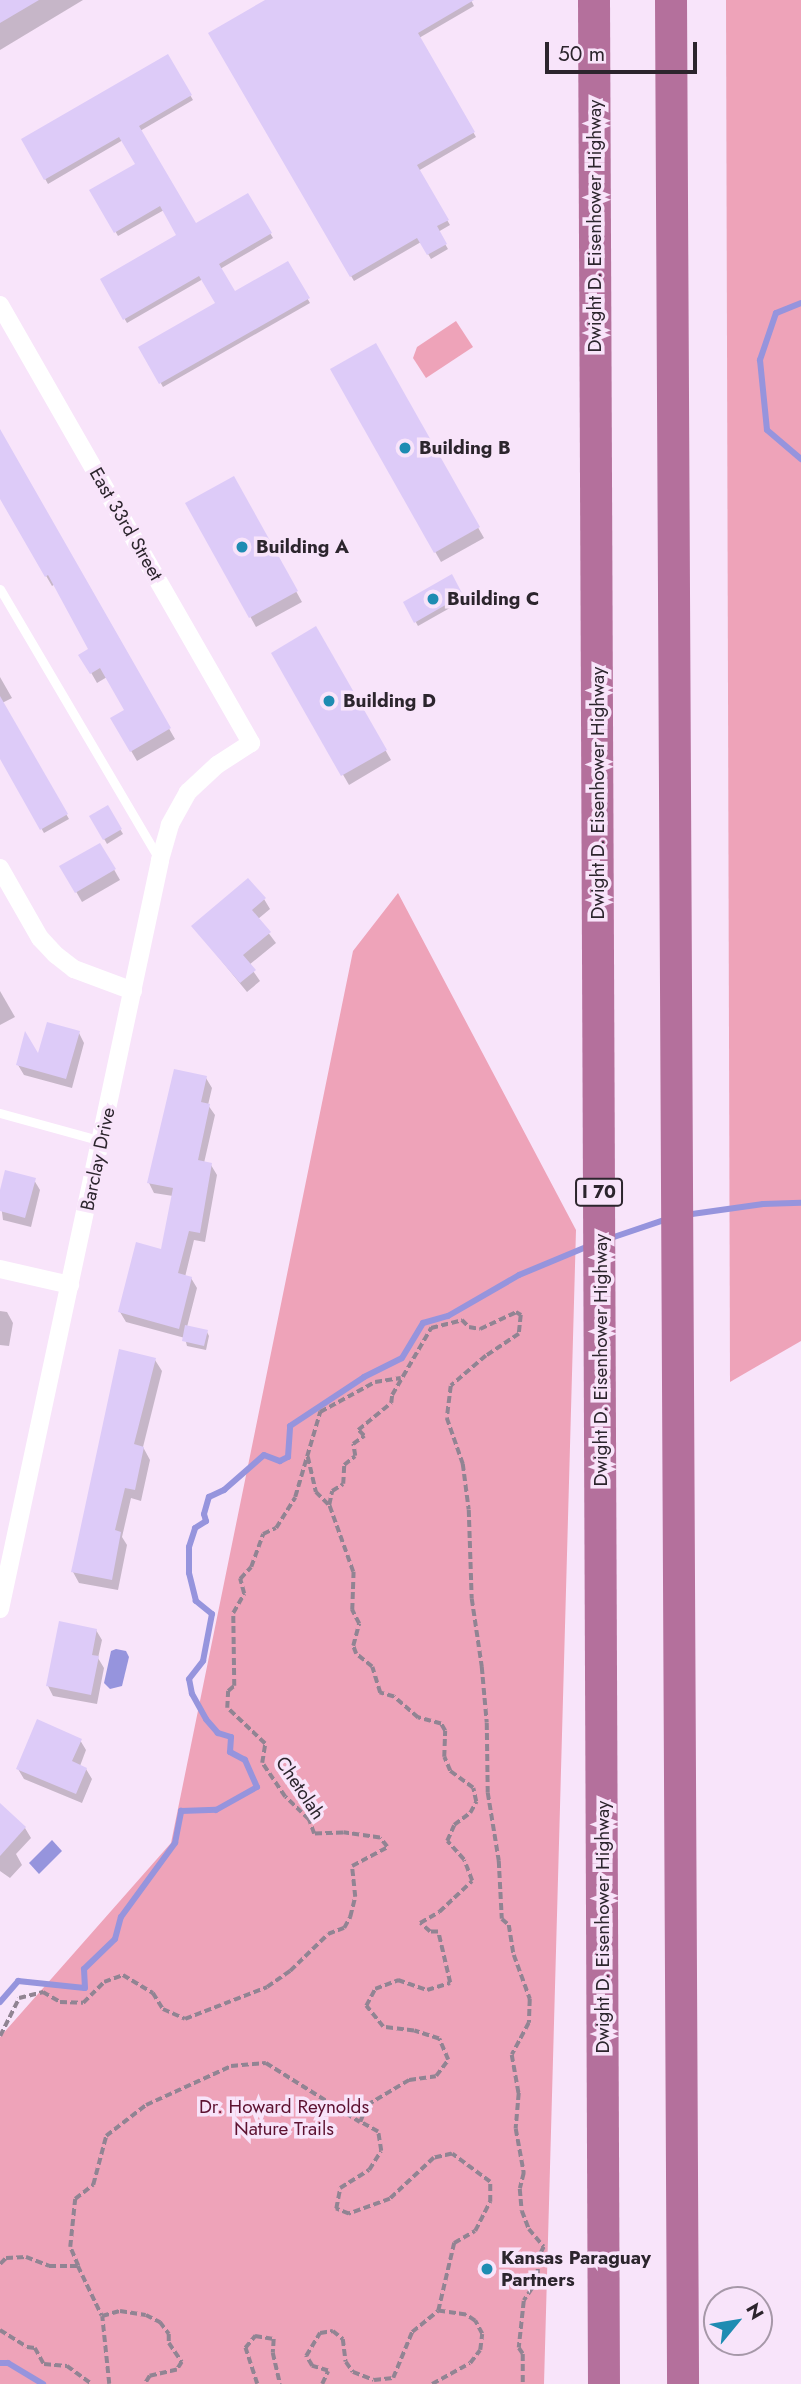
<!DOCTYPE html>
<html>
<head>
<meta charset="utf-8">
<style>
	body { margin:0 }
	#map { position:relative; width:801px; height:2384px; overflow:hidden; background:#f8e4fa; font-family:Jost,sans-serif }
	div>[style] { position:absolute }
	.green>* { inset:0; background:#eea3b9 }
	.water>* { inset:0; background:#9694dd }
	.shadow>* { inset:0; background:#0003 }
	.stream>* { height:6px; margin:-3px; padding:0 3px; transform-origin:3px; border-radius:3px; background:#9694dd }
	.building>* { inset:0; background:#ddcbf8 }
	.path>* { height:3.5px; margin-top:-1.75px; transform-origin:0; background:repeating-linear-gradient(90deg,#918493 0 7px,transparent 0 10.5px) }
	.lane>* { height:9px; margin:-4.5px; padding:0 4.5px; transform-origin:4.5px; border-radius:4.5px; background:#fff }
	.street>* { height:18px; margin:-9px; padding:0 9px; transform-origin:9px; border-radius:9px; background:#fff }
	.highway>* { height:32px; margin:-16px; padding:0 16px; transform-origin:16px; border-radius:16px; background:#b4709c }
	.dots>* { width:19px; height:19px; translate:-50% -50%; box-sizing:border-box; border:4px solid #f8e4fa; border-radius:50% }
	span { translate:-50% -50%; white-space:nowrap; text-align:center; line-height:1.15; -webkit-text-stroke:7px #f8e4fa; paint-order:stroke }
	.shield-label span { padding:2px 5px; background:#f8e4fa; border:2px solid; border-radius:5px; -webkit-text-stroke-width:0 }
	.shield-label { font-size:18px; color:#2c252d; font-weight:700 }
	.street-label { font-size:19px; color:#2c252d }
	.poi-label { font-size:19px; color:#2c252d; font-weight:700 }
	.left { translate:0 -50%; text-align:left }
	.park-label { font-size:19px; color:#5d1231 }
	.north { position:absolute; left:703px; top:2286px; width:70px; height:70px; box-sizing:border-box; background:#f8e4fa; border:2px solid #a698a8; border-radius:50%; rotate:60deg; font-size:19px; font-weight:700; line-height:28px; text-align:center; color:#2c252d }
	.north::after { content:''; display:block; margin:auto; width:24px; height:32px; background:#1e8cb2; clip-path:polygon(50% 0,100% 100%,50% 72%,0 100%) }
	.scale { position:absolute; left:545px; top:42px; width:152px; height:32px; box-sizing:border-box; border:4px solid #2c252d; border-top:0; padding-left:9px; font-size:21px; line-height:24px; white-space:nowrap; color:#2c252d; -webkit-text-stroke:5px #f8e4fa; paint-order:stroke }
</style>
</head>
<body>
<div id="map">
	<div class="green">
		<i style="clip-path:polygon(726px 0,801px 0,801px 1341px,730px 1382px)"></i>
		<i style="clip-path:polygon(456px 321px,473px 347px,426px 378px,413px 358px,417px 347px)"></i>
		<i style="clip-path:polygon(398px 893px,576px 1230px,544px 2384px,0 2384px,0 2037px,171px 1843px,353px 951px)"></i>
	</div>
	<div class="water">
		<i style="clip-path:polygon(116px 1649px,126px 1651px,129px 1657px,122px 1686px,110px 1689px,104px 1683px,111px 1651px)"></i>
		<i style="clip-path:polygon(52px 1840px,62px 1851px,39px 1874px,29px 1863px)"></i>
	</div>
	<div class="shadow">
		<i style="clip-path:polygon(0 0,83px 0,0 50px)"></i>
		<i style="clip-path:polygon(268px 0,471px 0,474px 6px,419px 38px,476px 137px,418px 171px,450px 225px,438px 232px,448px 249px,431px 259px,421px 242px,354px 281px,210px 33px)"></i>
		<i style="clip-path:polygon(167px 56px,193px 100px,140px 131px,195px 226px,248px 195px,273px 238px,220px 269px,234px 294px,287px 263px,310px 303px,163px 387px,141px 348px,218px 303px,203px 279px,127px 323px,102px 280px,178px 236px,164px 210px,118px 236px,92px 191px,137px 165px,123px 140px,48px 184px,23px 140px)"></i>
		<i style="clip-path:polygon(375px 346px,484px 538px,441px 562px,332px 370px)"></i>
		<i style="clip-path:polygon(0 434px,175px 739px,137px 761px,112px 718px,126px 710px,107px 677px,97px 683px,81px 655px,90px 650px,55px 584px,52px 586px,0 496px)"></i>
		<i style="clip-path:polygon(233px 478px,302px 602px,256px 627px,188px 503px)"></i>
		<i style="clip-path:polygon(451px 577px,464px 600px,418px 626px,405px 603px)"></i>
		<i style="clip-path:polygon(316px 629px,391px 760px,349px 785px,273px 653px)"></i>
		<i style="clip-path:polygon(0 677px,12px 698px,2px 703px,69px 819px,44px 833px,0 757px)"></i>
		<i style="clip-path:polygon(107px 807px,123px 834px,107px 844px,91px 816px)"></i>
		<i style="clip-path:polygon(100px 845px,120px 880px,82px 902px,62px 867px)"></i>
		<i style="clip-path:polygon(264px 899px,270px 909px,258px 919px,276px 943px,249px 965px,260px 981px,247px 992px,193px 926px)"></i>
		<i style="clip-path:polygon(0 991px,15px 1017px,0 1025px)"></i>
		<i style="clip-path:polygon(79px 1033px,84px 1043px,72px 1088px,24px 1075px,18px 1065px,39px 1058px)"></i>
		<i style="clip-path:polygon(206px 1078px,212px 1088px,208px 1105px,215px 1115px,204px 1163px,211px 1165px,217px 1175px,205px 1242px,194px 1240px,185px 1277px,191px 1278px,197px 1288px,187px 1327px,207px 1332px,209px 1336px,206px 1350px,187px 1346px,185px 1338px,126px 1322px,120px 1312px,163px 1251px,173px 1196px,154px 1193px,149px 1183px)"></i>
		<i style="clip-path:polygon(34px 1180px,40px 1190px,31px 1227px,3px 1220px,0 1197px)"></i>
		<i style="clip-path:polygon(0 1311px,7px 1312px,13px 1323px,9px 1346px,0 1345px)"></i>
		<i style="clip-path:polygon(155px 1360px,162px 1371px,143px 1447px,150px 1460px,141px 1501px,131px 1498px,122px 1537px,127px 1545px,118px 1590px,79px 1583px,73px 1572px)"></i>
		<i style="clip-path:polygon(96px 1630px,102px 1640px,98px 1658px,104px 1668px,97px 1704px,53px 1696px,48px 1686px)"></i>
		<i style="clip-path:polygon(80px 1740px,86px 1750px,80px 1766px,86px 1769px,92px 1779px,82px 1803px,24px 1779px,18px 1769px)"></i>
		<i style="clip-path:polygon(0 1805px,25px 1828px,31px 1838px,16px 1854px,22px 1865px,10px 1878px,0 1871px)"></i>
	</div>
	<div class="stream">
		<i style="left:801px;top:303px;width:27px;rotate:158deg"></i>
		<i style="left:776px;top:313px;width:50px;rotate:108.8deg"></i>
		<i style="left:760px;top:360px;width:70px;rotate:84.3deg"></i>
		<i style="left:767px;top:430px;width:45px;rotate:40.5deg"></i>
		<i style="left:685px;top:1215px;width:79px;rotate:-8deg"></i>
		<i style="left:763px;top:1204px;width:38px;rotate:-2deg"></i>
		<i style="left:608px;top:1239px;width:62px;rotate:-18.7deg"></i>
		<i style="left:0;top:2002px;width:28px;rotate:-49deg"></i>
		<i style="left:18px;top:1981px;width:67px;rotate:6deg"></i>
		<i style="left:85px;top:1988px;width:19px;rotate:-93deg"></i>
		<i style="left:84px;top:1969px;width:43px;rotate:-44.1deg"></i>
		<i style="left:115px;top:1939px;width:23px;rotate:-75deg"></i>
		<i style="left:121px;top:1917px;width:92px;rotate:-53.9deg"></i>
		<i style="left:175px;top:1843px;width:33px;rotate:-79deg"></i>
		<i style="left:181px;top:1811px;width:35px;rotate:-2deg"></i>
		<i style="left:216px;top:1810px;width:47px;rotate:-29.3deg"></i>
		<i style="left:257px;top:1787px;width:30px;rotate:-114deg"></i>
		<i style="left:245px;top:1760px;width:17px;rotate:-152deg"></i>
		<i style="left:230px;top:1752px;width:15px;rotate:-86deg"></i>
		<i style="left:231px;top:1737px;width:14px;rotate:-163deg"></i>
		<i style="left:218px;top:1733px;width:18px;rotate:-131deg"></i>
		<i style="left:206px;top:1719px;width:29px;rotate:-119deg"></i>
		<i style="left:192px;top:1694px;width:15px;rotate:-101deg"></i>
		<i style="left:189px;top:1679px;width:23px;rotate:-52deg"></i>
		<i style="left:203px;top:1661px;width:48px;rotate:-79.2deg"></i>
		<i style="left:212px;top:1614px;width:21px;rotate:-141deg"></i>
		<i style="left:196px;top:1601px;width:29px;rotate:-104deg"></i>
		<i style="left:189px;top:1573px;width:26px;rotate:-90deg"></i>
		<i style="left:189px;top:1547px;width:20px;rotate:-72deg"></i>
		<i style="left:195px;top:1528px;width:13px;rotate:-32deg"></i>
		<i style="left:206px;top:1521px;width:7px;rotate:-106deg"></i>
		<i style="left:204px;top:1514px;width:18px;rotate:-74deg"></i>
		<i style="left:209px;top:1497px;width:17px;rotate:-25deg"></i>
		<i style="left:224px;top:1490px;width:53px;rotate:-41.2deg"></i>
		<i style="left:264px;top:1455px;width:17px;rotate:21deg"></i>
		<i style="left:280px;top:1461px;width:9px;rotate:-27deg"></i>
		<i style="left:288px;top:1457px;width:31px;rotate:-86deg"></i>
		<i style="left:290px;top:1426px;width:89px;rotate:-33.5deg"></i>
		<i style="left:364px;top:1377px;width:42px;rotate:-26.6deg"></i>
		<i style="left:402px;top:1358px;width:41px;rotate:-59deg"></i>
		<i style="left:423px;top:1323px;width:26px;rotate:-16deg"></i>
		<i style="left:448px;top:1316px;width:82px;rotate:-30deg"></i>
		<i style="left:519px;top:1275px;width:78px;rotate:-22.6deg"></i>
		<i style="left:0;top:2363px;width:8px"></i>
		<i style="left:8px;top:2363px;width:41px;rotate:31deg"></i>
	</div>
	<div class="building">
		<i style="clip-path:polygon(0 0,39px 0,0 23px)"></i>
		<i style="clip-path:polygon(265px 0,474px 0,418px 33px,475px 132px,417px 165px,449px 220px,437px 226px,447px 244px,427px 255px,417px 238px,350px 277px,208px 33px)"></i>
		<i style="clip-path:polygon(168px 54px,192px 95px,139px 126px,196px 223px,248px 193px,272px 233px,219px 264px,235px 291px,288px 261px,310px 298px,159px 384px,138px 347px,215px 303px,199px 276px,123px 320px,100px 279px,176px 235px,160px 206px,114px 233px,89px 190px,135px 164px,119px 137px,44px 180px,21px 139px)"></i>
		<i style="clip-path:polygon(376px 343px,480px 527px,434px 553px,330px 369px)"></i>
		<i style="clip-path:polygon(0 429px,171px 728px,130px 752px,110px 718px,124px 710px,100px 668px,90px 674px,78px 655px,88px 649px,48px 575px,45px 577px,0 499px)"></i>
		<i style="clip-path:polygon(234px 476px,298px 591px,249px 618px,185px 503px)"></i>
		<i style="clip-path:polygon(452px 574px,463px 595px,414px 623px,403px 602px)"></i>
		<i style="clip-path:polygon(316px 626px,387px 750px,341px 776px,271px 653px)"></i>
		<i style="clip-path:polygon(0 696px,68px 814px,40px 830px,0 759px)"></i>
		<i style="clip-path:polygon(108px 805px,122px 829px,103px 840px,89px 816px)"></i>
		<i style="clip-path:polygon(100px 843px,116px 869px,75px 893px,59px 866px)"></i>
		<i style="clip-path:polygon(248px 878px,266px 898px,252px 910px,271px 932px,243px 955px,256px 970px,240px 983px,191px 926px)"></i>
		<i style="clip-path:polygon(47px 1022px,80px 1031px,66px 1079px,16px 1065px,25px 1031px,38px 1053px)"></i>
		<i style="clip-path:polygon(174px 1069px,207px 1076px,201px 1102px,210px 1104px,198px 1160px,212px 1163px,200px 1233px,189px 1231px,178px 1273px,192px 1277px,179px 1329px,118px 1312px,136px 1242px,161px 1249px,173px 1188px,147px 1183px)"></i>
		<i style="clip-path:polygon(5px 1170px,36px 1178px,25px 1218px,0 1211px,0 1190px)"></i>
		<i style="clip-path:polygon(185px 1325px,208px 1330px,204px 1346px,182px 1341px)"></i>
		<i style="clip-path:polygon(119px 1349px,156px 1358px,134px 1444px,144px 1447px,135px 1490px,125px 1488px,115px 1530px,121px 1532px,112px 1580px,71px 1572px)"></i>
		<i style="clip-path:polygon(59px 1621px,97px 1629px,92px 1655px,99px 1656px,91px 1695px,46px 1686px)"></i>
		<i style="clip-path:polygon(37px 1719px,82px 1739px,72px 1761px,87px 1768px,76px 1794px,16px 1769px)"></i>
		<i style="clip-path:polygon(0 1803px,26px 1827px,0 1856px)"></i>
	</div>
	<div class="path">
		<i style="left:308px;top:1457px;width:36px;rotate:77deg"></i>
		<i style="left:316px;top:1492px;width:18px;rotate:45deg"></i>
		<i style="left:0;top:2036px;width:42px;rotate:-63.4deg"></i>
		<i style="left:19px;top:1998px;width:25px;rotate:-14deg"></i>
		<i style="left:43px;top:1992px;width:20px;rotate:30deg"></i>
		<i style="left:60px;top:2002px;width:23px;rotate:2deg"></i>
		<i style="left:83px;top:2003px;width:30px;rotate:-45deg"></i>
		<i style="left:104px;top:1982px;width:20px;rotate:-20deg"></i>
		<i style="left:123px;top:1975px;width:35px;rotate:31deg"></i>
		<i style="left:153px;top:1993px;width:19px;rotate:58deg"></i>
		<i style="left:163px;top:2009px;width:24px;rotate:24deg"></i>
		<i style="left:185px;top:2019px;width:88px;rotate:-21.3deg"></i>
		<i style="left:267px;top:1987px;width:28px;rotate:-35deg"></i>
		<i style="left:290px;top:1971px;width:53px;rotate:-44.2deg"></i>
		<i style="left:328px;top:1934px;width:17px;rotate:-21deg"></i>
		<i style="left:344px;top:1928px;width:13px;rotate:-61deg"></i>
		<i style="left:350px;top:1917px;width:21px;rotate:-76deg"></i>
		<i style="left:355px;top:1897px;width:31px;rotate:-96deg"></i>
		<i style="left:352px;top:1866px;width:40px;rotate:-28deg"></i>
		<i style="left:387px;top:1847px;width:11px;rotate:-128deg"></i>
		<i style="left:380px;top:1838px;width:37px;rotate:-172deg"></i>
		<i style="left:343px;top:1833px;width:29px;rotate:178deg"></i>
		<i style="left:314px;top:1834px;width:15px;rotate:-110deg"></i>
		<i style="left:309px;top:1820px;width:33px;rotate:-136deg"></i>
		<i style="left:285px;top:1797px;width:41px;rotate:-124.1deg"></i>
		<i style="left:262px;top:1763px;width:19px;rotate:-81deg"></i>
		<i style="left:265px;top:1744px;width:52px;rotate:-136.5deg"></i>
		<i style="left:227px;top:1708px;width:17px;rotate:-87deg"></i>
		<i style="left:228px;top:1691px;width:8px;rotate:-40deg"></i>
		<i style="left:234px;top:1686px;width:73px;rotate:-90.8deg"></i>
		<i style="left:233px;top:1613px;width:22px;rotate:-60deg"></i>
		<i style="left:244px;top:1594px;width:16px;rotate:-105deg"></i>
		<i style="left:240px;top:1579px;width:16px;rotate:-47deg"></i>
		<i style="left:251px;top:1567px;width:35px;rotate:-70deg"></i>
		<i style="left:263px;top:1534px;width:14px;rotate:-25deg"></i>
		<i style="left:276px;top:1528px;width:36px;rotate:-58deg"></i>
		<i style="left:295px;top:1497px;width:89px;rotate:-73.6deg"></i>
		<i style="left:320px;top:1412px;width:63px;rotate:-28.6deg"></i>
		<i style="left:375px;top:1382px;width:26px;rotate:-9deg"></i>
		<i style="left:0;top:2264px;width:8px;rotate:-45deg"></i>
		<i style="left:6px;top:2258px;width:20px;rotate:-3deg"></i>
		<i style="left:26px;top:2257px;width:25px;rotate:21deg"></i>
		<i style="left:49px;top:2266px;width:29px"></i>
		<i style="left:78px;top:2266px;width:21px;rotate:-113deg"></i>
		<i style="left:70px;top:2247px;width:48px;rotate:-84.1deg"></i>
		<i style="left:75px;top:2199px;width:23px;rotate:-38deg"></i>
		<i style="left:93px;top:2185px;width:51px;rotate:-75.1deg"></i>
		<i style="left:106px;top:2136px;width:51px;rotate:-37.8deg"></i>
		<i style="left:146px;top:2105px;width:94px;rotate:-24.6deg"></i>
		<i style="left:231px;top:2066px;width:35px;rotate:-5deg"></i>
		<i style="left:266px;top:2063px;width:111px;rotate:32.1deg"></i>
		<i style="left:78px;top:2266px;width:55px;rotate:64.4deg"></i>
		<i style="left:0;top:2330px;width:32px;rotate:32deg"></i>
		<i style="left:27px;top:2347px;width:8px;rotate:7deg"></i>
		<i style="left:35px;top:2348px;width:18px;rotate:61deg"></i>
		<i style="left:44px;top:2364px;width:23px;rotate:5deg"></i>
		<i style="left:67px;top:2366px;width:31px;rotate:36deg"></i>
		<i style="left:109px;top:2384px;width:68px;rotate:-95.9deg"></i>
		<i style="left:102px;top:2316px;width:19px;rotate:-16deg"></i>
		<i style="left:120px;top:2311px;width:26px;rotate:9deg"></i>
		<i style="left:146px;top:2315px;width:16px;rotate:27deg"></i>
		<i style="left:160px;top:2322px;width:15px;rotate:53deg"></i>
		<i style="left:169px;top:2334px;width:9px;rotate:90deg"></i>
		<i style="left:169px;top:2343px;width:23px;rotate:56deg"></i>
		<i style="left:182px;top:2362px;width:9px;rotate:122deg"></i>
		<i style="left:177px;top:2370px;width:28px;rotate:167deg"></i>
		<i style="left:150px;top:2376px;width:9px;rotate:122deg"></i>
		<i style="left:257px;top:2384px;width:38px;rotate:-108deg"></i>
		<i style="left:245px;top:2348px;width:16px;rotate:-50deg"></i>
		<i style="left:255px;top:2336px;width:19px;rotate:9deg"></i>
		<i style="left:274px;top:2339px;width:14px;rotate:94deg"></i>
		<i style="left:273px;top:2353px;width:32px;rotate:77deg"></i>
		<i style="left:322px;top:2384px;width:14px;rotate:-65deg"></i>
		<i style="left:328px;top:2371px;width:17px;rotate:-163deg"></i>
		<i style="left:312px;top:2366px;width:12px;rotate:-121deg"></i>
		<i style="left:306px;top:2356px;width:27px;rotate:-59deg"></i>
		<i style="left:320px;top:2333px;width:13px;rotate:-9deg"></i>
		<i style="left:333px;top:2331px;width:13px;rotate:39deg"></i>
		<i style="left:343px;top:2339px;width:23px;rotate:83deg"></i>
		<i style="left:346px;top:2362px;width:12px;rotate:55deg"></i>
		<i style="left:353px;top:2372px;width:22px;rotate:21deg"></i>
		<i style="left:374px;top:2380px;width:19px;rotate:-6deg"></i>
		<i style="left:393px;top:2378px;width:50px;rotate:-67.6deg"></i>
		<i style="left:412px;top:2332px;width:33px;rotate:-39deg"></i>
		<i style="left:432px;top:2384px;width:43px;rotate:-28.9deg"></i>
		<i style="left:470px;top:2363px;width:16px;rotate:-52deg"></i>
		<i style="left:480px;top:2350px;width:16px;rotate:-83deg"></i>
		<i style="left:482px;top:2334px;width:15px;rotate:-118deg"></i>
		<i style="left:475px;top:2321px;width:11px;rotate:-146deg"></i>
		<i style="left:466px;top:2315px;width:28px;rotate:-172deg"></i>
		<i style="left:438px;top:2311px;width:70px;rotate:-76.8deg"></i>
		<i style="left:454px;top:2243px;width:24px;rotate:-30deg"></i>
		<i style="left:475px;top:2231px;width:33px;rotate:-63deg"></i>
		<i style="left:490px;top:2202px;width:20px;rotate:-90deg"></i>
		<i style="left:490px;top:2182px;width:47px;rotate:-143.6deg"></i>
		<i style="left:452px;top:2154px;width:18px;rotate:167deg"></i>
		<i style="left:434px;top:2158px;width:60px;rotate:137deg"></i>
		<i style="left:390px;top:2199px;width:44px;rotate:159.9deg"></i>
		<i style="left:349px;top:2214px;width:14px;rotate:-159deg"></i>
		<i style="left:336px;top:2209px;width:21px;rotate:-79deg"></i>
		<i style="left:340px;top:2188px;width:34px;rotate:-32deg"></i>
		<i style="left:369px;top:2170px;width:22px;rotate:-58deg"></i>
		<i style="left:381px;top:2151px;width:19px;rotate:-99deg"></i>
		<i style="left:378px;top:2132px;width:21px;rotate:-151deg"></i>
		<i style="left:360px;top:2122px;width:18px;rotate:-68deg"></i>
		<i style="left:367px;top:2105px;width:49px;rotate:-30.8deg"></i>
		<i style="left:409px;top:2080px;width:27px;rotate:-8deg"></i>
		<i style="left:436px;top:2076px;width:20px;rotate:-53deg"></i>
		<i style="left:448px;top:2060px;width:23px;rotate:-113deg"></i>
		<i style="left:439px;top:2039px;width:26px;rotate:-162deg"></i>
		<i style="left:414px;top:2031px;width:31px;rotate:-173deg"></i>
		<i style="left:383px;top:2027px;width:27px;rotate:-129deg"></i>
		<i style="left:366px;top:2006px;width:19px;rotate:-62deg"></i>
		<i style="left:375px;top:1989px;width:25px;rotate:-21deg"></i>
		<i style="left:398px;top:1980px;width:31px;rotate:19deg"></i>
		<i style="left:427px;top:1990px;width:24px;rotate:-17deg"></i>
		<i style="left:450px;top:1983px;width:52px;rotate:-103.2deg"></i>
		<i style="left:438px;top:1932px;width:8px;rotate:180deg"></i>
		<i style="left:430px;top:1932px;width:13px;rotate:-138deg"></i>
		<i style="left:420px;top:1923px;width:22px;rotate:-30deg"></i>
		<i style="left:439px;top:1912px;width:45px;rotate:-43.2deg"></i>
		<i style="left:472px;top:1881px;width:22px;rotate:-111deg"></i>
		<i style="left:464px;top:1860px;width:25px;rotate:-132deg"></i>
		<i style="left:447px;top:1841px;width:17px;rotate:-66deg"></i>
		<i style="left:454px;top:1825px;width:20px;rotate:-37deg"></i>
		<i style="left:470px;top:1813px;width:13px;rotate:-61deg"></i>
		<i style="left:476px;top:1802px;width:14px;rotate:-102deg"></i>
		<i style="left:473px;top:1788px;width:29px;rotate:-144deg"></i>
		<i style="left:450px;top:1771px;width:15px;rotate:-113deg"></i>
		<i style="left:444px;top:1757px;width:26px;rotate:-88deg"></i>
		<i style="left:445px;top:1731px;width:8px;rotate:-120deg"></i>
		<i style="left:441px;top:1724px;width:24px;rotate:-165deg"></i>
		<i style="left:418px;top:1718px;width:32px;rotate:-139deg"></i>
		<i style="left:394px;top:1697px;width:15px;rotate:-164deg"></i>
		<i style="left:380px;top:1693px;width:27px;rotate:-107deg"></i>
		<i style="left:372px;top:1667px;width:21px;rotate:-141deg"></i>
		<i style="left:356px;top:1654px;width:9px;rotate:-111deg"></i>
		<i style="left:353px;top:1646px;width:23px;rotate:-75deg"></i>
		<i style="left:359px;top:1624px;width:16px;rotate:-117deg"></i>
		<i style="left:352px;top:1610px;width:38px;rotate:-88deg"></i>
		<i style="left:353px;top:1572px;width:71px;rotate:-109.7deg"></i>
		<i style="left:329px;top:1505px;width:14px;rotate:-78deg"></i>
		<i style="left:332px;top:1491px;width:13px;rotate:-32deg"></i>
		<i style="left:343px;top:1484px;width:19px;rotate:-87deg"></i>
		<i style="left:344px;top:1465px;width:14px;rotate:-39deg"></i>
		<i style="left:355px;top:1456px;width:12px;rotate:-99deg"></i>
		<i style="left:353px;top:1444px;width:14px;rotate:-36deg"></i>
		<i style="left:364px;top:1436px;width:8px;rotate:-135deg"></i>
		<i style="left:358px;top:1430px;width:43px;rotate:-39.3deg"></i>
		<i style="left:391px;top:1403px;width:8px;rotate:-83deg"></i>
		<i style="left:392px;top:1395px;width:78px;rotate:-59.8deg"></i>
		<i style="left:431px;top:1328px;width:32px;rotate:-14deg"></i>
		<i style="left:462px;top:1320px;width:10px;rotate:45deg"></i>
		<i style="left:469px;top:1327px;width:11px;rotate:10deg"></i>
		<i style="left:480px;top:1329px;width:40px;rotate:-25deg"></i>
		<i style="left:516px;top:1312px;width:6px;rotate:31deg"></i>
		<i style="left:521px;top:1315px;width:19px;rotate:96deg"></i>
		<i style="left:519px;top:1334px;width:40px;rotate:146deg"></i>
		<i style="left:486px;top:1356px;width:46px;rotate:139.4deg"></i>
		<i style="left:451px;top:1386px;width:32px;rotate:97deg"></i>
		<i style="left:447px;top:1418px;width:49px;rotate:70.8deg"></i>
		<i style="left:463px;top:1464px;width:46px;rotate:82.6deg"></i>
		<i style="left:469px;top:1510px;width:89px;rotate:88.1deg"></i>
		<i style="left:472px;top:1599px;width:69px;rotate:81.6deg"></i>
		<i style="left:482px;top:1667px;width:56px;rotate:84.9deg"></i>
		<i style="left:487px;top:1723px;width:70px;rotate:89.2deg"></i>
		<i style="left:488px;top:1793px;width:69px;rotate:80.8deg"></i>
		<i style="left:499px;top:1861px;width:58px;rotate:87deg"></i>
		<i style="left:502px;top:1919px;width:9px;rotate:41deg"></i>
		<i style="left:509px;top:1925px;width:30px;rotate:81deg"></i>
		<i style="left:514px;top:1955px;width:47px;rotate:70deg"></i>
		<i style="left:530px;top:1999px;width:24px;rotate:92deg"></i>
		<i style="left:529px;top:2023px;width:36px;rotate:118deg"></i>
		<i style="left:512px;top:2055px;width:39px;rotate:80deg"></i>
		<i style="left:519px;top:2093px;width:36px;rotate:95deg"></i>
		<i style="left:516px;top:2129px;width:45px;rotate:79.7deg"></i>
		<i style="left:524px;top:2173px;width:16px;rotate:104deg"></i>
		<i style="left:520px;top:2189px;width:22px;rotate:85deg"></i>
		<i style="left:522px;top:2211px;width:19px;rotate:69deg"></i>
		<i style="left:529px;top:2229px;width:23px;rotate:50deg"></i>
		<i style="left:544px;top:2247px;width:13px;rotate:117deg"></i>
		<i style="left:538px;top:2259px;width:21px;rotate:90deg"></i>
		<i style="left:538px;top:2280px;width:25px;rotate:124deg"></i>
		<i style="left:524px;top:2301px;width:47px;rotate:96.1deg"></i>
		<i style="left:519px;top:2348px;width:7px;rotate:56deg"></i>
		<i style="left:523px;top:2354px;width:30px;rotate:90deg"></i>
	</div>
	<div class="lane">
		<i style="left:0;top:589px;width:313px;rotate:59.5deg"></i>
		<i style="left:0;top:1113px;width:106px;rotate:15.4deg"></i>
	</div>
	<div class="street">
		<i style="left:0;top:305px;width:505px;rotate:60.18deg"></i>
		<i style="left:251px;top:743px;width:40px;rotate:147.1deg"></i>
		<i style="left:217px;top:765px;width:40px;rotate:137deg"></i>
		<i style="left:188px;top:792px;width:38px;rotate:119deg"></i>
		<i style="left:170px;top:825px;width:37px;rotate:106deg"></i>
		<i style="left:160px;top:861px;width:765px;rotate:102.07deg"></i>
		<i style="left:0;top:868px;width:81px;rotate:60.3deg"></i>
		<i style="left:40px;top:938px;width:23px;rotate:47deg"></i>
		<i style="left:56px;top:955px;width:23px;rotate:38deg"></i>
		<i style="left:74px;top:969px;width:63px;rotate:20.4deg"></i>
		<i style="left:0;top:1269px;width:72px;rotate:12.9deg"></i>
	</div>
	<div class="highway">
		<i style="left:594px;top:0;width:2384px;rotate:89.76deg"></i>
		<i style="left:671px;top:0;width:2384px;rotate:89.71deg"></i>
	</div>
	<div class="dots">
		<i style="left:405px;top:448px;background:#1e8cb2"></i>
		<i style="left:242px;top:547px;background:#1e8cb2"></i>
		<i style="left:433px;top:599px;background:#1e8cb2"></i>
		<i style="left:329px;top:701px;background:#1e8cb2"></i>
		<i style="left:487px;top:2269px;background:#1e8cb2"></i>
	</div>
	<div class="shield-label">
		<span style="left:599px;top:1192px">I 70</span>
	</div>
	<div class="street-label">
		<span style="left:595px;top:226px;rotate:-90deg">Dwight D. Eisenhower Highway</span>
		<span style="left:126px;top:524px;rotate:60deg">East 33rd Street</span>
		<span style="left:598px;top:793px;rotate:-90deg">Dwight D. Eisenhower Highway</span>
		<span style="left:98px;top:1159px;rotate:-78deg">Barclay Drive</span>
		<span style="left:601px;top:1360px;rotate:-90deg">Dwight D. Eisenhower Highway</span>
		<span style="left:300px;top:1788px;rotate:56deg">Chetolah</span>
		<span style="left:603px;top:1927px;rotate:-90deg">Dwight D. Eisenhower Highway</span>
	</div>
	<div class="poi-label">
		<span class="left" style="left:419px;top:448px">Building B</span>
		<span class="left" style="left:256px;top:547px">Building A</span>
		<span class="left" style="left:447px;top:599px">Building C</span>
		<span class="left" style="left:343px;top:701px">Building D</span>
		<span class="left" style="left:501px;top:2269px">Kansas Paraguay<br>Partners</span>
	</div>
	<div class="park-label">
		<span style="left:284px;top:2118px">Dr. Howard Reynolds<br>Nature Trails</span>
	</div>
	<div class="north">N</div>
	<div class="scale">50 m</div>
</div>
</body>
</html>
